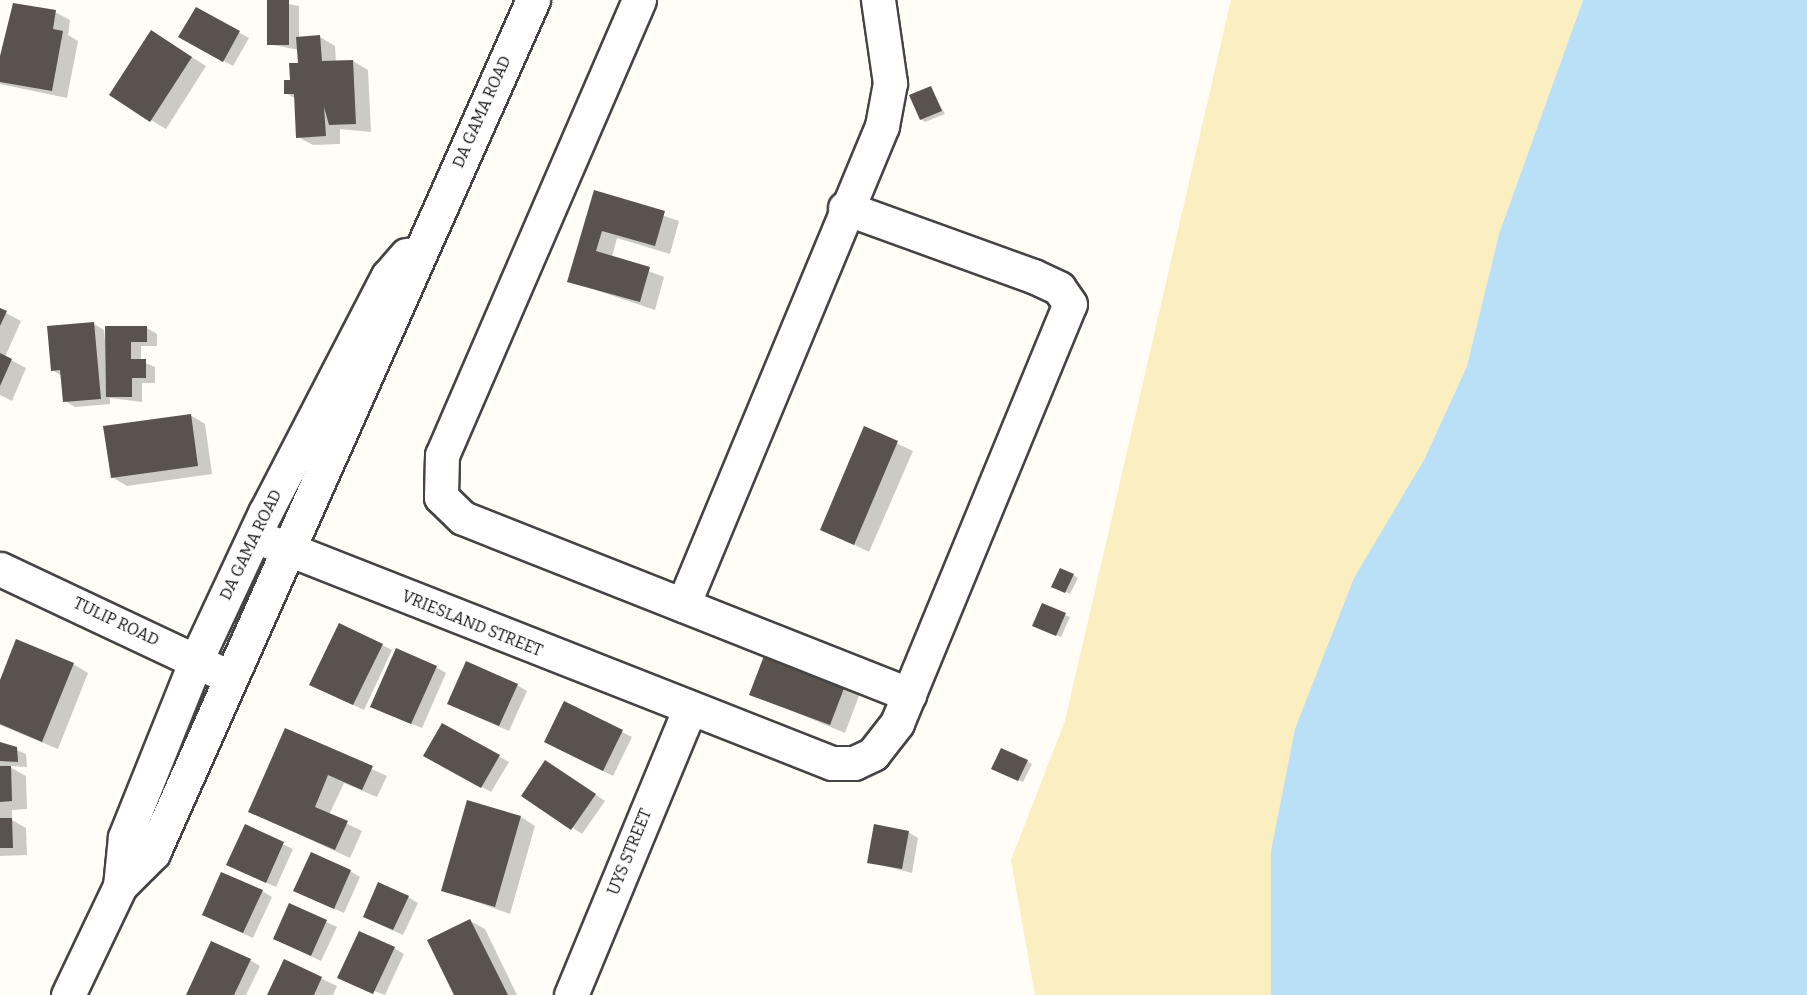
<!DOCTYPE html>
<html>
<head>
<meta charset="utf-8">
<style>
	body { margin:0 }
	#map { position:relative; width:1807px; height:995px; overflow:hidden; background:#fffdf5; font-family:Bitter,serif }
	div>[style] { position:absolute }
	.sand>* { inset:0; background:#fbeec1 }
	.water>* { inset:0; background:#b9e0f7 }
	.shadow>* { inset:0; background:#0003 }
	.building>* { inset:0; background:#5a524d }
	.roads { filter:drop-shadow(2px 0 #444) drop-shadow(-2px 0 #444) drop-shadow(0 2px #444) drop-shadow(0 -2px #444) }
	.minor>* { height:33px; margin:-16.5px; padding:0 16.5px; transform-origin:16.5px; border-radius:16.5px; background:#fff }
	span { translate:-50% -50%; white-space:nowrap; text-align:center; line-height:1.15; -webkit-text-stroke:6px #fff; paint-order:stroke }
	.street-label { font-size:16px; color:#111 }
</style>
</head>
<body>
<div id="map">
	<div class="sand">
		<i style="clip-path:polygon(1231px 0,1583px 0,1499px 234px,1467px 366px,1424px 460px,1271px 851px,1271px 995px,1035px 995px,1011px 860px,1065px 721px)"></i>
	</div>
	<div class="water">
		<i style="clip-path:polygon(1583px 0,1807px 0,1807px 995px,1271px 995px,1271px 851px,1295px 729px,1354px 578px,1424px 460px,1467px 366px,1499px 234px)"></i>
	</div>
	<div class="shadow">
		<i style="clip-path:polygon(269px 0,299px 6px,299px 38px,320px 37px,335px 46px,336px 62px,353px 61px,368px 70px,371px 132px,340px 129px,340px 144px,313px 145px,298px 137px,296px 99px,286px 93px,300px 64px,299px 50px,268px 44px)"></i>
		<i style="clip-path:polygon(196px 9px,249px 38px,233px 66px,180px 37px)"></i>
		<i style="clip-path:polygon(55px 12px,70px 20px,68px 35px,78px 41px,67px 98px,0 84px,0 58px)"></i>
		<i style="clip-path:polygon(166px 41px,206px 66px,166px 129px,151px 120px)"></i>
		<i style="clip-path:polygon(931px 88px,945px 114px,925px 122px,921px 119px)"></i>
		<i style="clip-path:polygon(595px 192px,679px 221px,670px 254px,617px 238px,612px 257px,664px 277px,655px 310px,569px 281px)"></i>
		<i style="clip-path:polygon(0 310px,21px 321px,5px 357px,26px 368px,12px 401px,0 395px)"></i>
		<i style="clip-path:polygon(94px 324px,104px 330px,105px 340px,107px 328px,147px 328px,157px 334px,157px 346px,141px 346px,141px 361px,155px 367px,155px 383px,142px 383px,142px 402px,110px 398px,110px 404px,75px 407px,65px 401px,62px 376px,52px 370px)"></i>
		<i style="clip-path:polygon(190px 415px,205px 424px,212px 474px,127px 486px,112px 477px)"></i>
		<i style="clip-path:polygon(864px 428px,913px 451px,869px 552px,822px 529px)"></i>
		<i style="clip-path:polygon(1073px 575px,1078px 578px,1070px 594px,1058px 588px)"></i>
		<i style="clip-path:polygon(1065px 615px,1070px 617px,1061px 637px,1038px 628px)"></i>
		<i style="clip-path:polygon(382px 645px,392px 650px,364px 710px,321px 690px)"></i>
		<i style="clip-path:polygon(768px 650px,862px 688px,845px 733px,751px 694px)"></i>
		<i style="clip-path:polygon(73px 664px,88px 673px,58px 749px,0 725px,0 684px)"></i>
		<i style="clip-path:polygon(436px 667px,446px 673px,422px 728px,382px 712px)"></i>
		<i style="clip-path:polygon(517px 685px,527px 691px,509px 731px,459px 709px)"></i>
		<i style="clip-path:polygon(565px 703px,632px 737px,613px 776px,556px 748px)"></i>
		<i style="clip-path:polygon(443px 725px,509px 762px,491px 792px,425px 756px)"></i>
		<i style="clip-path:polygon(286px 730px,387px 776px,377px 797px,344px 783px,329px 815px,362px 831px,350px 858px,250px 812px)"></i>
		<i style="clip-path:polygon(0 743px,26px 754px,27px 767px,8px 766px,26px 776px,27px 809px,12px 810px,12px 820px,26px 828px,27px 855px,0 856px)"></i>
		<i style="clip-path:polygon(1027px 761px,1032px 764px,1023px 782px,998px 771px)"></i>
		<i style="clip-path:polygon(555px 768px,605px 801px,582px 834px,523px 795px)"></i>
		<i style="clip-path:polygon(521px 817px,535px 826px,510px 914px,443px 890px)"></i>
		<i style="clip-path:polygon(245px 826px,293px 849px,276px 887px,238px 870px)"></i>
		<i style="clip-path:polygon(908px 832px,918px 838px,912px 873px,869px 862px)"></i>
		<i style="clip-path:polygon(350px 871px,360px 877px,344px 913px,305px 896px)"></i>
		<i style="clip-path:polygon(262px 891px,272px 897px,253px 938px,213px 920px)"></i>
		<i style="clip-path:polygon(408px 897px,418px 903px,403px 935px,374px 922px)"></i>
		<i style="clip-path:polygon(290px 905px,337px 927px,321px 961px,275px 939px)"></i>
		<i style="clip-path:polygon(470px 921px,485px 929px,517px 995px,456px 995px)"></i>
		<i style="clip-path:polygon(394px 948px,404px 954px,385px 995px,339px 978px)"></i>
		<i style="clip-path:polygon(250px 960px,260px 966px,246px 995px,188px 995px)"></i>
		<i style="clip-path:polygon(284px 961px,337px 986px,333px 995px,269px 995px)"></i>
	</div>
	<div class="building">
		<i style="clip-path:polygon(267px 0,289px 0,289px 45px,267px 45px)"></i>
		<i style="clip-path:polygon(13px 3px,56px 10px,53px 29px,63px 31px,52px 91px,0 82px,0 56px)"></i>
		<i style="clip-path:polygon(196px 7px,240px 31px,223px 62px,178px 37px)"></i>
		<i style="clip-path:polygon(151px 30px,192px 57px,150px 122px,109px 95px)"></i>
		<i style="clip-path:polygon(320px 35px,322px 61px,353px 60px,356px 124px,329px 125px,324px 107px,326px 136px,296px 138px,294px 94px,284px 94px,284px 80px,290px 80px,289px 63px,298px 63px,296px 37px)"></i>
		<i style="clip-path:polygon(931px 86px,942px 111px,920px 120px,909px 95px)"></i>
		<i style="clip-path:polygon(594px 190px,665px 211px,655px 246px,602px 231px,596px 251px,650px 267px,640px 302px,567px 282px)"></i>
		<i style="clip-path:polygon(0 308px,7px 311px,0 326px)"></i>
		<i style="clip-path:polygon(94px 322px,101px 399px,63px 402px,60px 370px,51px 371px,47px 326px)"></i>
		<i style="clip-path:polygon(105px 326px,147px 326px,147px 342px,131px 342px,131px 359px,146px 359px,146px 378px,132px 378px,132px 397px,106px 397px)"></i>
		<i style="clip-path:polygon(0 353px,12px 359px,0 386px)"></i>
		<i style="clip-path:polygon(191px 414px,198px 466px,111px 478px,103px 426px)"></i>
		<i style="clip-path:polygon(864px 426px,898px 441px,854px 545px,820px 530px)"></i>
		<i style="clip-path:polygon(1060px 568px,1074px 574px,1065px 593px,1051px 587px)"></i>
		<i style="clip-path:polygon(1042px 603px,1066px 613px,1056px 636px,1032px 626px)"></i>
		<i style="clip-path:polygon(339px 623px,383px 644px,353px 705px,309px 685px)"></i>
		<i style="clip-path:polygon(16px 639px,74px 663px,42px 742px,0 724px,0 680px)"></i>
		<i style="clip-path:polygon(396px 648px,437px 666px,411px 724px,370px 707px)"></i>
		<i style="clip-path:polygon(767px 648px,848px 678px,830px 725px,749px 695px)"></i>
		<i style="clip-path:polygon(466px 661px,518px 684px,499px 726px,447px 704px)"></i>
		<i style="clip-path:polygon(564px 701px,623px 730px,603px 771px,544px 742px)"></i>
		<i style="clip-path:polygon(442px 723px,500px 755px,481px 788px,423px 756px)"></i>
		<i style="clip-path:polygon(285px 728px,373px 766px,362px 790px,328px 775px,315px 807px,348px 821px,335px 850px,248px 812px)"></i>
		<i style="clip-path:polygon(0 742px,17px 747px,18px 762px,0 761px)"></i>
		<i style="clip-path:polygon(1001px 748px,1028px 760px,1018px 781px,991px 769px)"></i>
		<i style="clip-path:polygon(545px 760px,596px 794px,571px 830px,521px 796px)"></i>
		<i style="clip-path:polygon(0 766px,11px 766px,12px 801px,0 802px)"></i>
		<i style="clip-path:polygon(467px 800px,521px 816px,495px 907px,441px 891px)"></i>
		<i style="clip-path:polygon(0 818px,12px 818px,13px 848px,0 848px)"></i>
		<i style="clip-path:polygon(245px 824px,284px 842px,266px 883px,226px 865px)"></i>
		<i style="clip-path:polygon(874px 824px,909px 831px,902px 869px,867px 863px)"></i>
		<i style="clip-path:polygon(311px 852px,351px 870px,334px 909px,293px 891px)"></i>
		<i style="clip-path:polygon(221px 872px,263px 890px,243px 933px,202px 915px)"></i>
		<i style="clip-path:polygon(378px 882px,409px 896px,393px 930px,363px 917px)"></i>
		<i style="clip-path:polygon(289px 903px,327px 920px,311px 956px,273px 939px)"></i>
		<i style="clip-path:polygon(470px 919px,508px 995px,454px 995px,427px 940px)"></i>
		<i style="clip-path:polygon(359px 931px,395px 947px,373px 994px,337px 978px)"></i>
		<i style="clip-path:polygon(211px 941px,251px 959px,234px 995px,186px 995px)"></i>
		<i style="clip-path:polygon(284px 959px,322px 977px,314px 995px,267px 995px)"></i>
	</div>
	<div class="roads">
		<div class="minor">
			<i style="left:639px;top:0;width:496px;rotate:113.4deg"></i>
			<i style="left:442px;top:455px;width:42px;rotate:91.4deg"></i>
			<i style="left:441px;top:497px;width:30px;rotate:44deg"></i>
			<i style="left:463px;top:518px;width:480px;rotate:21.6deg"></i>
			<i style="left:255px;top:536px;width:620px;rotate:21.48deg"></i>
			<i style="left:832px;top:763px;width:22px"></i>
			<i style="left:854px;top:763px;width:21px;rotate:-25deg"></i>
			<i style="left:873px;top:754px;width:39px;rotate:-52deg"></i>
			<i style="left:897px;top:723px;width:453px;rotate:-67.6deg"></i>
			<i style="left:1070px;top:304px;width:19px;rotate:-125deg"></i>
			<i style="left:1059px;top:288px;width:29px;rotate:-155deg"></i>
			<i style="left:1033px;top:276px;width:200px;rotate:-160.1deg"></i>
			<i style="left:0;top:569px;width:238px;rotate:25.2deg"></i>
			<i style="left:683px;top:605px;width:519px;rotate:-67.44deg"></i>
			<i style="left:882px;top:126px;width:44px;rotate:-79.5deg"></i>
			<i style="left:890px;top:83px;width:84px;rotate:-98.2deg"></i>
			<i style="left:120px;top:886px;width:47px;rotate:-45deg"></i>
			<i style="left:153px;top:853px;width:934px;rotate:-65.99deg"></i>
			<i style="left:68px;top:995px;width:121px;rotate:-64.5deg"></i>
			<i style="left:120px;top:886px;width:49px;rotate:-84.2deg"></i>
			<i style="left:125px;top:837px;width:191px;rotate:-68.1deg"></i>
			<i style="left:196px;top:660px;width:162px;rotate:-64.9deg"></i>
			<i style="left:265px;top:513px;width:267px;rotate:-62.6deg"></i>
			<i style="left:388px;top:276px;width:28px;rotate:-49deg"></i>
			<i style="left:571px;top:995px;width:308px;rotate:-67.5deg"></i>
		</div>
	</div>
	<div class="street-label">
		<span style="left:482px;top:112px;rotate:-66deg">DA GAMA ROAD</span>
		<span style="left:251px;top:545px;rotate:-64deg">DA GAMA ROAD</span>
		<span style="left:116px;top:622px;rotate:25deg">TULIP ROAD</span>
		<span style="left:472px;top:624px;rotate:22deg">VRIESLAND STREET</span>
		<span style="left:630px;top:852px;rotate:-68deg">UYS STREET</span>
	</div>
</div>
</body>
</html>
